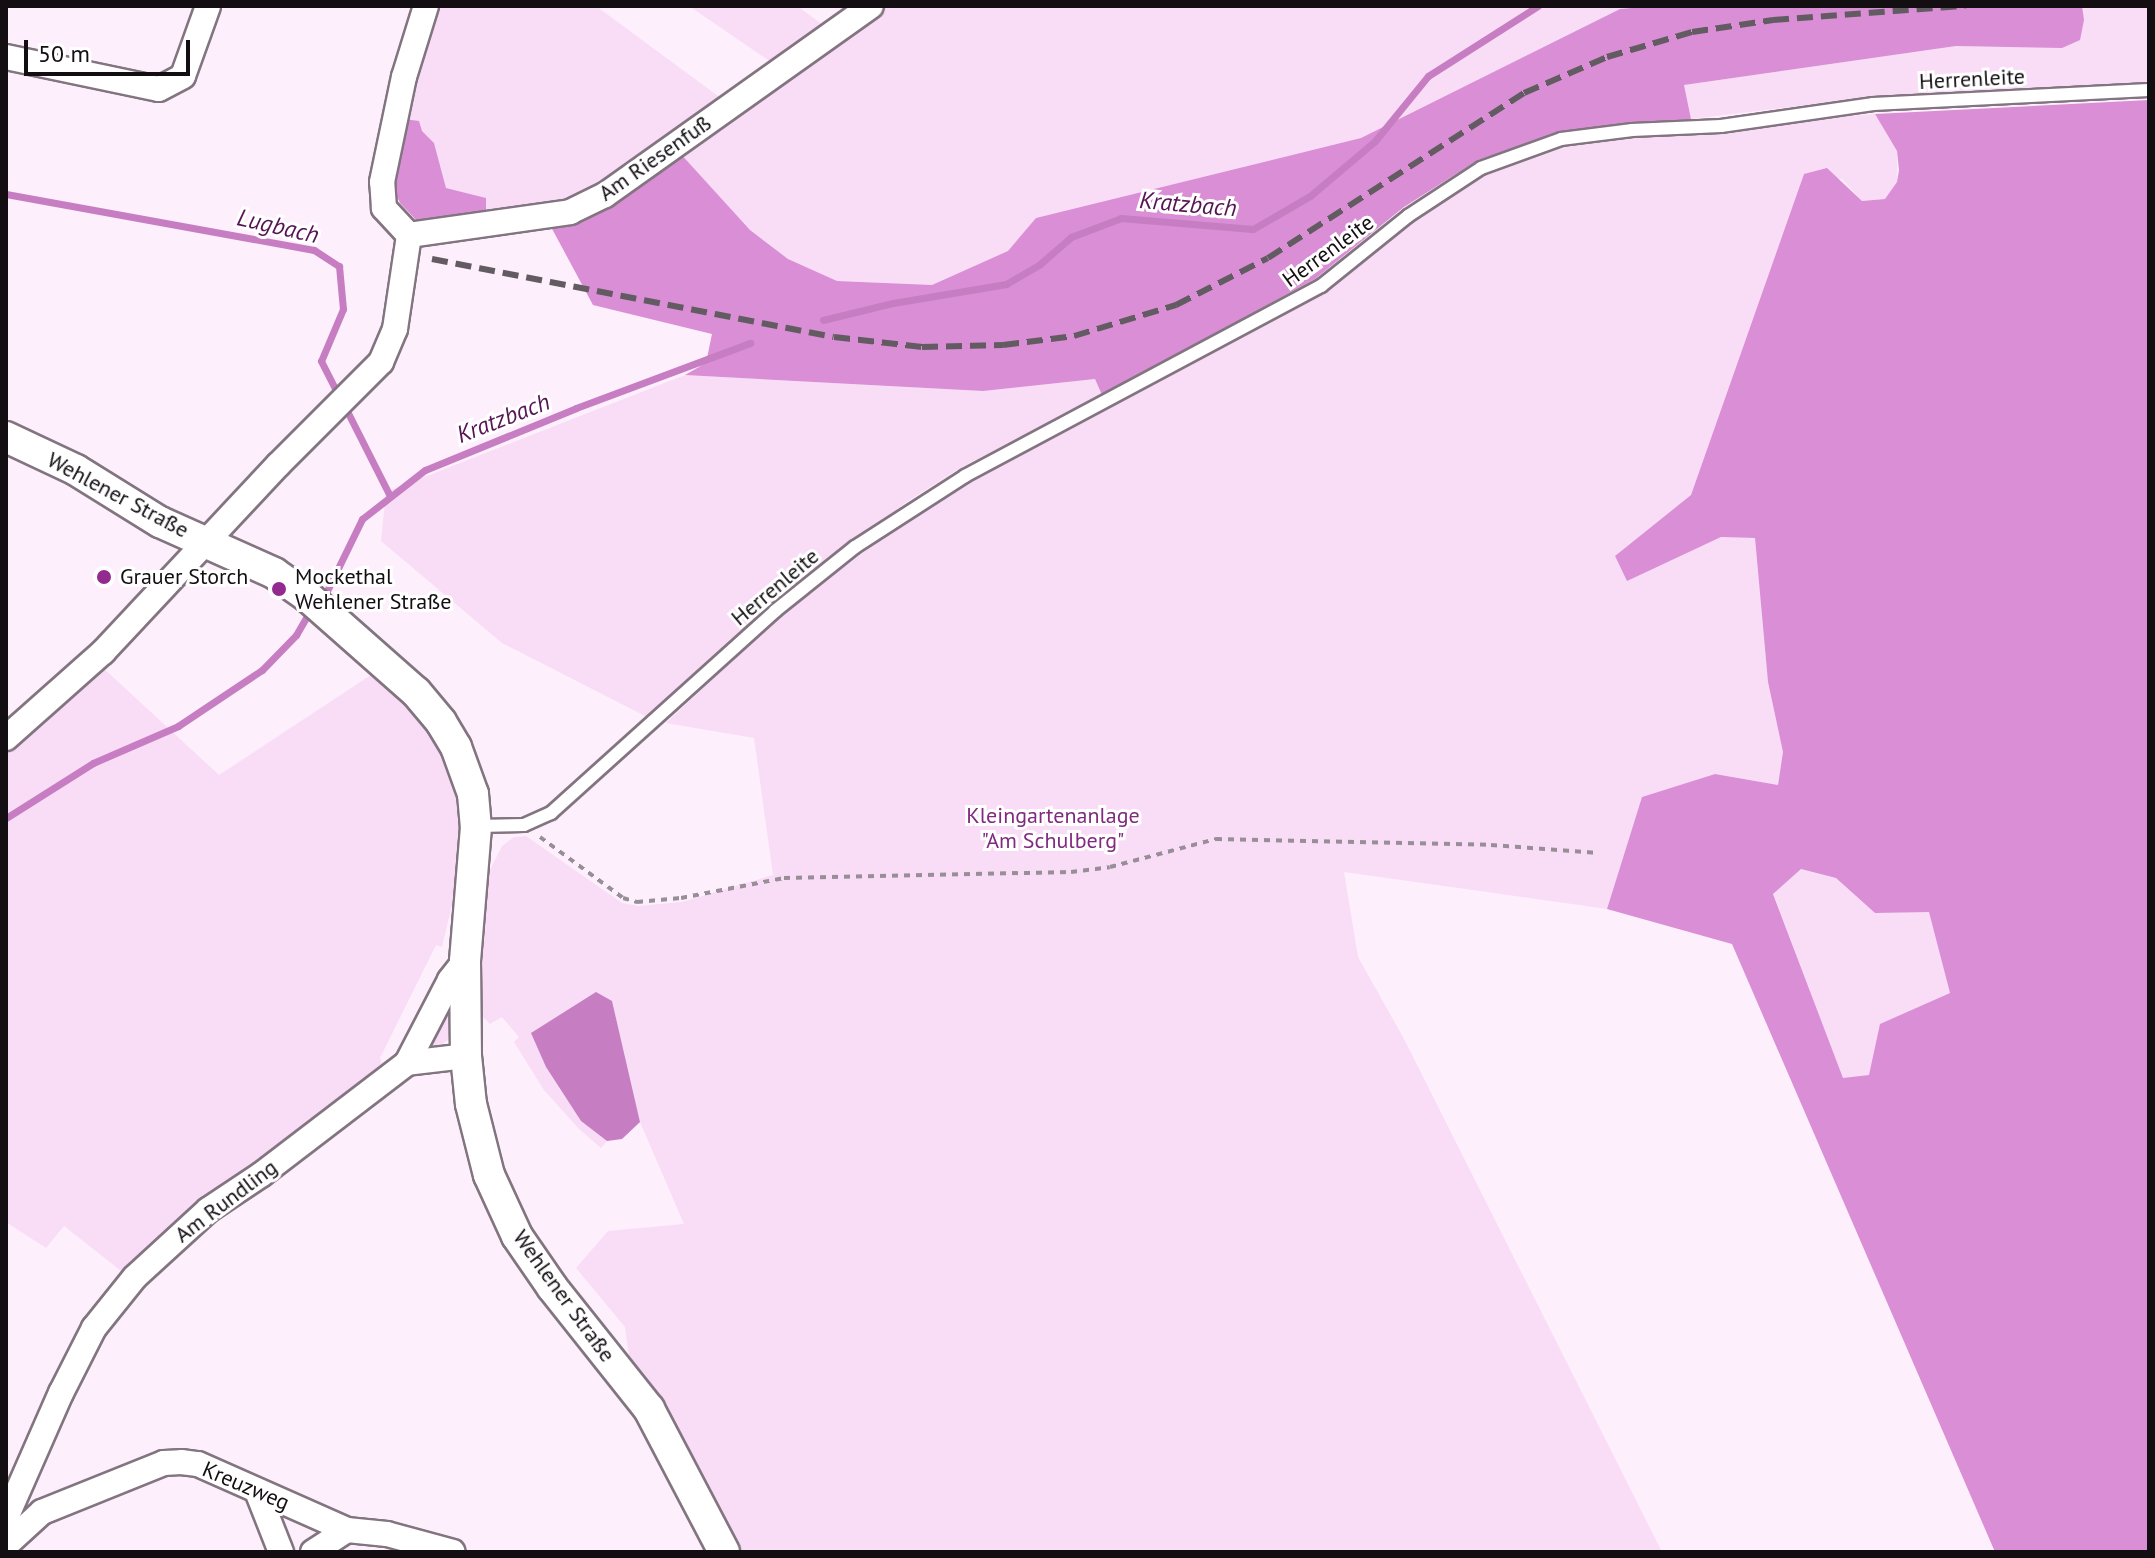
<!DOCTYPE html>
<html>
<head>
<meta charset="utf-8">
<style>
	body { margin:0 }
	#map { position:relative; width:2155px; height:1558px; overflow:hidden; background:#fdeffc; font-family:"PT Sans",sans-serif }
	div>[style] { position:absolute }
	.green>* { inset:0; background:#f9dcf6 }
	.forest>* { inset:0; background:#d98ed5 }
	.water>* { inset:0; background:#c67dc2 }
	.stream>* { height:7px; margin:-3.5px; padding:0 3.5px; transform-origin:3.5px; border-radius:3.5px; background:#c67dc2 }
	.path>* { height:4px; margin-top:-2px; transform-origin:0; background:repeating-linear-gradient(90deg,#988e97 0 6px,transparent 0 12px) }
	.roads { filter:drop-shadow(2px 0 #827580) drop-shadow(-2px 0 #827580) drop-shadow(0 2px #827580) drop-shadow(0 -2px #827580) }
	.service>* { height:12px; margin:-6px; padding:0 6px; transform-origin:6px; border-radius:6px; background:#fff }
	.minor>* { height:24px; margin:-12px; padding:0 12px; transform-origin:12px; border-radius:12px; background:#fff }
	.tertiary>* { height:30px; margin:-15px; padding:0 15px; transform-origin:15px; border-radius:15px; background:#fff }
	.rail>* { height:6px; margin-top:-3px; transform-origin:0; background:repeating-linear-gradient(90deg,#635b62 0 16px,transparent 0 24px) }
	.dots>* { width:22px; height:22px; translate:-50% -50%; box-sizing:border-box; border:4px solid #fff; border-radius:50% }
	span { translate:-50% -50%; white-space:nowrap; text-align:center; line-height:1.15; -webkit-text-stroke:6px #fff; paint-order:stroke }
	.street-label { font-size:22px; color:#120e12 }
	.poi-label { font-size:22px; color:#120e12 }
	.left { translate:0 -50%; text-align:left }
	.park-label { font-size:22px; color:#812a7f }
	.water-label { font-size:24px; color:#571455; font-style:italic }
	.frame { position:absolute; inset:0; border:8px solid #120e12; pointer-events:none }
	.scale { position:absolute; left:24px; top:40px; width:166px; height:36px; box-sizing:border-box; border:4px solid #120e12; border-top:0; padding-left:10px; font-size:24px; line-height:28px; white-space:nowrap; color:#120e12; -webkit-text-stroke:6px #fff; paint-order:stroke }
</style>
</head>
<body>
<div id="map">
	<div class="green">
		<i style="clip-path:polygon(434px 6px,596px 6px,722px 99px,574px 204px,486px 218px,486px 198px,446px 188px,434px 143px,404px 119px)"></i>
		<i style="clip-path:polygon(689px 6px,797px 6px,826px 27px,774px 64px)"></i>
		<i style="clip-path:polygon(887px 6px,1656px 6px,1620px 9px,1361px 138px,1036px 218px,1009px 251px,932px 285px,837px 281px,788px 259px,750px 230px,679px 152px)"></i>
		<i style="clip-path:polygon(2082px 6px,2149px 6px,2149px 82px,1874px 97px,1691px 119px,1684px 85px,1956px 46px,2062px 48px)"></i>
		<i style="clip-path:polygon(1875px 114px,1897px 151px,1897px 182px,1885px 199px,1862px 201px,1842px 179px,1804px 174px,1691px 495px,1615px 556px,1627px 580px,1721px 537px,1755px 538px,1768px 682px,1783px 752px,1778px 785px,1715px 774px,1642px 797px,1607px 909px,1344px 872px,1358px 957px,1404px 1039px,1662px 1552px,732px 1552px,630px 1364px,625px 1327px,576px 1268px,608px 1231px,684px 1224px,640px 1122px,612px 1001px,546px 1067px,581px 1121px,607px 1141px,601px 1148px,579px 1129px,544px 1090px,514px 1042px,519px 1037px,502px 1017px,490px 1024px,477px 1011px,486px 878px,502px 846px,514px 837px,526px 836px,622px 903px,639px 906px,682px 902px,773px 875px,754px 738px,666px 723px,780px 616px,915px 513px,969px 480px,1110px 404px,1274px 321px,1324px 291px,1415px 217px,1487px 173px,1567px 146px,1637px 137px,1726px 134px,1822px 118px)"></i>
		<i style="clip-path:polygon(685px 375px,983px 391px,1095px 379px,1102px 395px,960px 468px,905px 503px,772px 607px,647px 717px,502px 643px,381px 541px,386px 492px)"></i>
		<i style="clip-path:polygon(101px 666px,219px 775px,374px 673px,431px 736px,455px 786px,460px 828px,455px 892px,442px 947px,436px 945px,380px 1058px,384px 1070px,250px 1167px,150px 1246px,125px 1274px,64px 1226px,46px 1248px,6px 1222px,6px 750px)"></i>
		<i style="clip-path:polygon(1801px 869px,1836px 878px,1875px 913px,1929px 911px,1950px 993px,1881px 1024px,1870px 1075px,1843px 1079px,1773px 893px)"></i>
		<i style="clip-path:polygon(450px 991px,452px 1029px,448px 1040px,435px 1048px,427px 1047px)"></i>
	</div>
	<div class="forest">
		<i style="clip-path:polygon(1656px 6px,2082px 6px,2084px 20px,2080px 40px,2062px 48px,1956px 46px,1684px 85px,1691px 119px,1561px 132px,1478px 160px,1404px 207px,1315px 279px,1102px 395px,1095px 379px,983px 391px,685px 375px,706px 363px,712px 334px,593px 305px,550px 225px,679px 152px,750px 230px,788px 259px,837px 281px,932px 285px,1008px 251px,1036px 218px,1361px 138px,1620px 9px)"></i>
		<i style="clip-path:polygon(evenodd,2149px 100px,2149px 1552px,1995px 1552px,1732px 944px,1607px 909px,1642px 797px,1715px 774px,1778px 785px,1783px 752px,1768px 682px,1755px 538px,1721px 537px,1627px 581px,1615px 556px,1691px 495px,1804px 174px,1827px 168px,1862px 201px,1885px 199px,1897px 182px,1899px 170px,1897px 151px,1875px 114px,2149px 100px,1801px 869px,1836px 878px,1875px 913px,1929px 912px,1950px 993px,1880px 1024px,1869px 1075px,1843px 1078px,1773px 894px,1801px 869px)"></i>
		<i style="clip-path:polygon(404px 119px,419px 121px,422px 131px,434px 143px,446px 188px,486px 198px,486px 218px,418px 222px,400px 203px,393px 188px)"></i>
	</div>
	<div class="water">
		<i style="clip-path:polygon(596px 992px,612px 1001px,640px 1122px,622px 1139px,607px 1141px,581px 1121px,546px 1067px,531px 1033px)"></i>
	</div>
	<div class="stream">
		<i style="left:6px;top:194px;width:313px;rotate:10.3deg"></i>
		<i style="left:314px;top:250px;width:30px;rotate:33deg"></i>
		<i style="left:339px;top:266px;width:43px;rotate:84.7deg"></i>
		<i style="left:343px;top:309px;width:56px;rotate:112.9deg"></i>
		<i style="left:321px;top:361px;width:39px;rotate:63deg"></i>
		<i style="left:823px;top:320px;width:72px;rotate:-13.7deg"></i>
		<i style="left:893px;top:303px;width:115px;rotate:-9.5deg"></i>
		<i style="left:1006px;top:284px;width:39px;rotate:-30deg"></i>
		<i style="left:1040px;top:264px;width:41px;rotate:-41.1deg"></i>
		<i style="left:1071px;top:237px;width:53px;rotate:-20.8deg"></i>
		<i style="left:1121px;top:218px;width:132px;rotate:4.8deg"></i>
		<i style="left:1253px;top:229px;width:66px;rotate:-30.1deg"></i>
		<i style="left:1310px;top:196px;width:85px;rotate:-40.2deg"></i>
		<i style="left:1375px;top:141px;width:84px;rotate:-50.8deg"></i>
		<i style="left:1428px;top:76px;width:130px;rotate:-32.5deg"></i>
		<i style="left:345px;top:407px;width:100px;rotate:63.2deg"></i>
		<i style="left:324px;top:597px;width:87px;rotate:-64deg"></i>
		<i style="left:362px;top:519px;width:80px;rotate:-37.9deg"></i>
		<i style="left:425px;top:470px;width:163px;rotate:-22.3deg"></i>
		<i style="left:576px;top:408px;width:186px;rotate:-20.5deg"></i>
		<i style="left:6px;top:818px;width:103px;rotate:-32.3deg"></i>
		<i style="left:93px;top:763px;width:93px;rotate:-23.5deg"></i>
		<i style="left:178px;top:726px;width:101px;rotate:-33.7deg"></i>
		<i style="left:262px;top:670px;width:49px;rotate:-45.8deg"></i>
		<i style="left:296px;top:635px;width:20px;rotate:-60deg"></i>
	</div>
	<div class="path">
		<i style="left:540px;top:837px;width:103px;rotate:36.3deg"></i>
		<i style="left:623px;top:898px;width:15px;rotate:16deg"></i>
		<i style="left:637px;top:902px;width:44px;rotate:-5.2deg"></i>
		<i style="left:681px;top:898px;width:105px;rotate:-11deg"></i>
		<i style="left:784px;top:878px;width:287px;rotate:-1.2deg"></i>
		<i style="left:1071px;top:872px;width:39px;rotate:-7deg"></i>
		<i style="left:1110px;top:867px;width:110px;rotate:-14.8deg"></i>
		<i style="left:1216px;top:839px;width:275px;rotate:1.2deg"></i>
		<i style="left:1491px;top:845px;width:108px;rotate:4.2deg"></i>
	</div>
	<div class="roads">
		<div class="service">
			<i style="left:478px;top:826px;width:46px;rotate:-1.2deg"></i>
			<i style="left:524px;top:825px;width:30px;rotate:-24deg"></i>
			<i style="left:551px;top:813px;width:302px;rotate:-42deg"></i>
			<i style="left:775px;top:611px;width:102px;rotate:-38.7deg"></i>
			<i style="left:855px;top:547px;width:131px;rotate:-32.8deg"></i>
			<i style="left:965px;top:476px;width:404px;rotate:-28.1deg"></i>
			<i style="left:1321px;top:286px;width:112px;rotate:-38.8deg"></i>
			<i style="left:1408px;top:216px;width:87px;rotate:-33.3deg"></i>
			<i style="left:1481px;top:168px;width:85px;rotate:-19.9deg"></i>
			<i style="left:1561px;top:139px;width:72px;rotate:-7.2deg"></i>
			<i style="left:1632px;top:130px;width:89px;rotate:-2.6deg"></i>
			<i style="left:1721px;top:126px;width:154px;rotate:-8.2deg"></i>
			<i style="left:1873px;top:104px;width:276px;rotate:-2.9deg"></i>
		</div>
		<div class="minor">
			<i style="left:6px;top:57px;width:156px;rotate:11.8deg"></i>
			<i style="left:159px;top:89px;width:27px;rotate:-28deg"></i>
			<i style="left:183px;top:76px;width:74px;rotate:-70.3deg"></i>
			<i style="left:409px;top:235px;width:163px;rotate:-8.1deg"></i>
			<i style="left:570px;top:212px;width:39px;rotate:-26deg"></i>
			<i style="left:605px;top:195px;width:326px;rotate:-35.4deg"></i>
			<i style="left:6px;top:738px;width:130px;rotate:-41.6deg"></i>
			<i style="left:103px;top:652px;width:256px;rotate:-46.9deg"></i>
			<i style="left:278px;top:465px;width:146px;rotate:-45deg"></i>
			<i style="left:381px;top:362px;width:36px;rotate:-67deg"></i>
			<i style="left:395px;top:329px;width:95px;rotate:-81.5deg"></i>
			<i style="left:409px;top:235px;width:37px;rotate:-133deg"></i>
			<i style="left:384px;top:208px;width:26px;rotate:-94deg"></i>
			<i style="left:382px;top:182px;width:107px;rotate:-78.2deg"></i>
			<i style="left:404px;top:77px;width:74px;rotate:-72.8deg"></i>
			<i style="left:407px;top:1063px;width:59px;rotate:-6.8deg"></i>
			<i style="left:257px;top:1491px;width:66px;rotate:68.5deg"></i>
			<i style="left:6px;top:1518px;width:137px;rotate:-66.3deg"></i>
			<i style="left:61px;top:1393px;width:73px;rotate:-63.1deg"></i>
			<i style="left:94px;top:1328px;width:65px;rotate:-51.2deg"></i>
			<i style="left:135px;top:1277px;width:99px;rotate:-42.5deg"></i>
			<i style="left:208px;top:1210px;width:65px;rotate:-33.7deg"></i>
			<i style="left:262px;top:1174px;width:183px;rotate:-37.4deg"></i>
			<i style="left:407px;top:1063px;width:93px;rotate:-62.6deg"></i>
			<i style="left:450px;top:980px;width:24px;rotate:-52deg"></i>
			<i style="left:6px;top:1545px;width:49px;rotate:-42.5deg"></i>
			<i style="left:42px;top:1512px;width:131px;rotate:-21.9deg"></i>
			<i style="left:164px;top:1463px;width:17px;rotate:-3deg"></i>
			<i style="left:181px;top:1462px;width:17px;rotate:7deg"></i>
			<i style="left:198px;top:1464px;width:163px;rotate:23.9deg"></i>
			<i style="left:347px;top:1530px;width:40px;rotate:5.7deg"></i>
			<i style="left:387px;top:1534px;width:68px;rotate:15.3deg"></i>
			<i style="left:313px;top:1552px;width:40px;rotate:-32.9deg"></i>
		</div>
		<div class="tertiary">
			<i style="left:6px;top:437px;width:77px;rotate:25.2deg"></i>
			<i style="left:76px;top:470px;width:99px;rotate:31.8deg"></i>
			<i style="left:160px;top:522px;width:125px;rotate:24.1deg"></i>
			<i style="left:274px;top:573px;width:40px;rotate:34.9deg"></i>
			<i style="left:307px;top:596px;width:145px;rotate:41.4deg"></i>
			<i style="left:416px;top:692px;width:39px;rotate:50deg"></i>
			<i style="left:441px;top:722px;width:29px;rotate:59deg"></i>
			<i style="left:456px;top:747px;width:50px;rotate:70.1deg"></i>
			<i style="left:473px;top:794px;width:33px;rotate:85deg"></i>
			<i style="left:476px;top:827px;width:134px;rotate:94.7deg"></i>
			<i style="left:465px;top:961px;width:95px;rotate:89.4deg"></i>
			<i style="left:466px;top:1056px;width:48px;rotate:84.1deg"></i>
			<i style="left:471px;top:1104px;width:73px;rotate:75.8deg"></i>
			<i style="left:489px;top:1175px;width:67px;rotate:65.3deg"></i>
			<i style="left:517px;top:1236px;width:62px;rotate:55.5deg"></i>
			<i style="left:552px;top:1287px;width:156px;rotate:51.5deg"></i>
			<i style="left:649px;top:1409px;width:161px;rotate:62.3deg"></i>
		</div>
	</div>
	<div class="rail">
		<i style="left:432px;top:259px;width:409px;rotate:11deg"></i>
		<i style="left:834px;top:337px;width:89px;rotate:6.5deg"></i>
		<i style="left:922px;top:347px;width:81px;rotate:-1.4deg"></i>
		<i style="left:1003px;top:345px;width:72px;rotate:-7.2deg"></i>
		<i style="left:1074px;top:336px;width:107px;rotate:-16.9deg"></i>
		<i style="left:1176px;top:305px;width:103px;rotate:-27.1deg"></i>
		<i style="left:1268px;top:258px;width:305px;rotate:-32.8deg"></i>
		<i style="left:1524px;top:93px;width:90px;rotate:-23.4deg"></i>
		<i style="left:1607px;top:57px;width:89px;rotate:-16.4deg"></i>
		<i style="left:1692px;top:32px;width:82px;rotate:-8.4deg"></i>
		<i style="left:1773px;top:20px;width:193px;rotate:-4.2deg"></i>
	</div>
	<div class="dots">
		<i style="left:104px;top:577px;background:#922a8f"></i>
		<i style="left:279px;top:589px;background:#922a8f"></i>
	</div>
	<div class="street-label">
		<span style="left:1972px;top:79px;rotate:-3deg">Herrenleite</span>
		<span style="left:655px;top:158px;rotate:-35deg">Am Riesenfuß</span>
		<span style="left:1328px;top:251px;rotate:-36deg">Herrenleite</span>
		<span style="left:118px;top:495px;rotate:28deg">Wehlener Straße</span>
		<span style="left:775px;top:587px;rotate:-40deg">Herrenleite</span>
		<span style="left:226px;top:1201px;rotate:-37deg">Am Rundling</span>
		<span style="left:564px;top:1296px;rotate:54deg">Wehlener Straße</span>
		<span style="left:246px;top:1486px;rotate:23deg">Kreuzweg</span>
	</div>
	<div class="poi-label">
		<span class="left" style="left:295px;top:589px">Mockethal<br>Wehlener Straße</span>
		<span class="left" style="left:120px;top:577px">Grauer Storch</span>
	</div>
	<div class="park-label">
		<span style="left:1053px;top:828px">Kleingartenanlage<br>"Am Schulberg"</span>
	</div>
	<div class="water-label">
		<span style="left:1188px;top:204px;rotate:5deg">Kratzbach</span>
		<span style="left:278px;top:226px;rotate:13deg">Lugbach</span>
		<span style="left:503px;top:418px;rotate:-21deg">Kratzbach</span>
	</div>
	<div class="frame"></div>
	<div class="scale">50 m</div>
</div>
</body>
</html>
